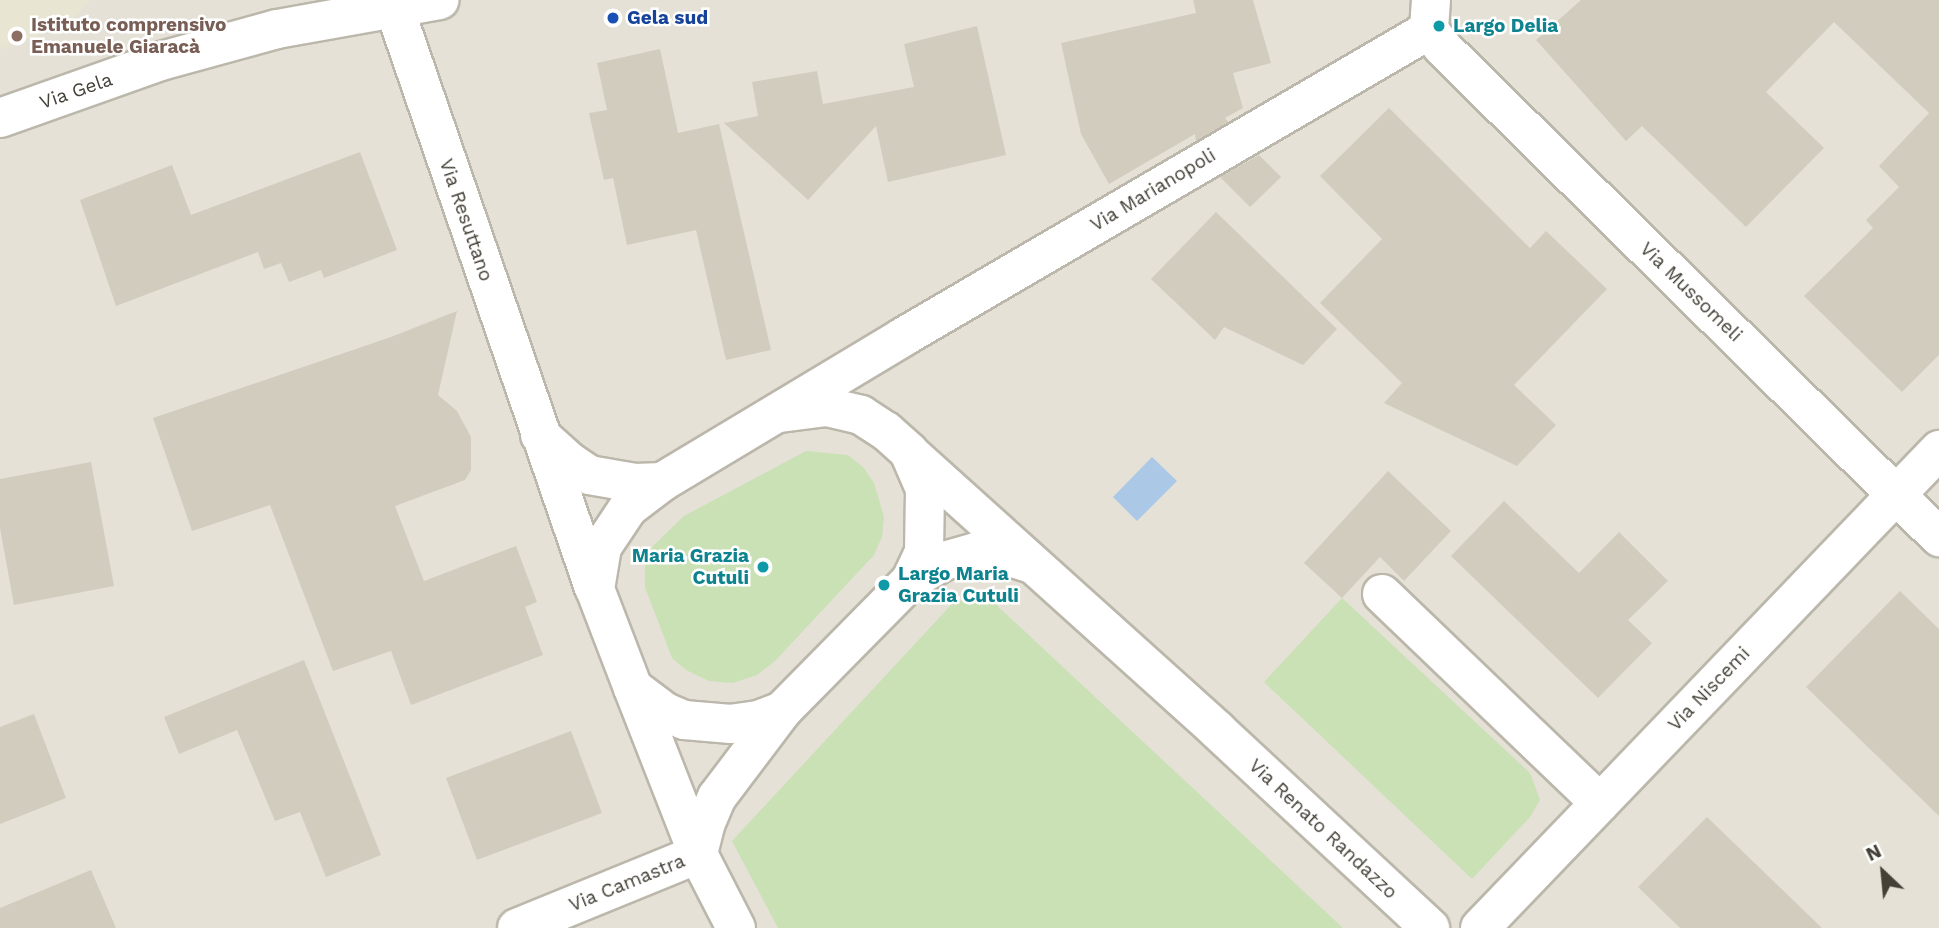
<!DOCTYPE html>
<html>
<head>
<meta charset="utf-8">
<style>
	body { margin:0 }
	#map { position:relative; width:1939px; height:928px; overflow:hidden; background:#f1efe7; font-family:"Work Sans",sans-serif }
	div>[style] { position:absolute }
	.residential>* { inset:0; background:#e5e1d6 }
	.education>* { inset:0; background:#e9e5d3 }
	.green>* { inset:0; background:#c9e1b5 }
	.water>* { inset:0; background:#abc9e7 }
	.building>* { inset:0; background:#d2ccbe }
	.roads { filter:drop-shadow(2px 0 #bcb7ab) drop-shadow(-2px 0 #bcb7ab) drop-shadow(0 2px #bcb7ab) drop-shadow(0 -2px #bcb7ab) }
	.minor>* { height:38px; margin:-19px; padding:0 19px; transform-origin:19px; border-radius:19px; background:#fff }
	.tertiary>* { height:38px; margin:-19px; padding:0 19px; transform-origin:19px; border-radius:19px; background:#fff }
	.dots>* { width:19px; height:19px; translate:-50% -50%; box-sizing:border-box; border:4px solid #fff; border-radius:50% }
	span { translate:-50% -50%; white-space:nowrap; text-align:center; line-height:1.15; -webkit-text-stroke:5px #fff; paint-order:stroke }
	.transit-label { font-size:19px; color:#164399; font-weight:700 }
	.left { translate:0 -50%; text-align:left }
	.education-label { font-size:19px; color:#785e54; font-weight:700 }
	.culture-label { font-size:19px; color:#0d838f; font-weight:700 }
	.right { translate:-100% -50%; text-align:right }
	.street-label { font-size:19px; color:#444037 }
	.north { position:absolute; left:1848px; top:837px; width:70px; height:70px; -webkit-text-stroke:5px #fff; paint-order:stroke; rotate:334deg; font-size:19px; font-weight:700; line-height:28px; text-align:center; color:#444037 }
	.north::after { content:''; display:block; margin:auto; width:24px; height:32px; background:#444037; clip-path:polygon(50% 0,100% 100%,50% 72%,0 100%) }
</style>
</head>
<body>
<div id="map">
	<div class="residential">
		<i style="clip-path:polygon(0 0,1939px 0,1939px 928px,0 928px)"></i>
	</div>
	<div class="education">
		<i style="clip-path:polygon(0 0,90px 0,69px 24px,0 49px)"></i>
	</div>
	<div class="green">
		<i style="clip-path:polygon(806px 451px,848px 455px,863px 467px,874px 483px,884px 517px,882px 537px,874px 555px,775px 661px,757px 675px,733px 683px,709px 681px,686px 670px,672px 658px,645px 587px,645px 566px,653px 546px,684px 516px)"></i>
		<i style="clip-path:polygon(968px 598px,991px 600px,1343px 928px,778px 928px,732px 841px,951px 605px)"></i>
		<i style="clip-path:polygon(1342px 598px,1530px 773px,1540px 800px,1530px 817px,1472px 879px,1264px 682px)"></i>
	</div>
	<div class="water">
		<i style="clip-path:polygon(1152px 457px,1177px 481px,1137px 521px,1113px 497px)"></i>
	</div>
	<div class="building">
		<i style="clip-path:polygon(1193px 0,1253px 0,1271px 63px,1233px 73px,1243px 108px,1225px 118px,1228px 122px,1196px 141px,1195px 134px,1109px 184px,1081px 134px,1061px 43px,1196px 13px)"></i>
		<i style="clip-path:polygon(1581px 0,1939px 0,1939px 355px,1902px 392px,1804px 296px,1873px 228px,1866px 220px,1899px 187px,1879px 166px,1929px 113px,1834px 22px,1766px 92px,1824px 148px,1746px 227px,1642px 126px,1626px 141px,1536px 40px)"></i>
		<i style="clip-path:polygon(977px 26px,1006px 155px,888px 182px,876px 126px,808px 200px,724px 123px,758px 116px,752px 82px,817px 71px,823px 104px,914px 87px,904px 44px)"></i>
		<i style="clip-path:polygon(660px 49px,678px 133px,719px 124px,771px 350px,726px 360px,696px 230px,627px 245px,613px 178px,604px 180px,589px 113px,607px 110px,597px 63px)"></i>
		<i style="clip-path:polygon(1389px 108px,1530px 248px,1546px 231px,1607px 289px,1514px 385px,1556px 425px,1517px 466px,1384px 403px,1402px 383px,1320px 303px,1382px 239px,1320px 176px)"></i>
		<i style="clip-path:polygon(360px 152px,397px 250px,324px 278px,321px 270px,289px 282px,281px 263px,264px 269px,258px 252px,116px 306px,80px 200px,172px 165px,191px 215px)"></i>
		<i style="clip-path:polygon(1259px 155px,1281px 177px,1250px 207px,1220px 177px)"></i>
		<i style="clip-path:polygon(1216px 212px,1337px 329px,1303px 365px,1224px 327px,1215px 340px,1151px 279px)"></i>
		<i style="clip-path:polygon(457px 311px,438px 395px,457px 411px,471px 437px,471px 470px,465px 480px,395px 506px,424px 581px,516px 546px,537px 602px,525px 607px,543px 655px,411px 705px,391px 651px,333px 671px,270px 505px,192px 531px,153px 418px,391px 337px)"></i>
		<i style="clip-path:polygon(91px 462px,114px 586px,14px 605px,0 528px,0 479px)"></i>
		<i style="clip-path:polygon(1388px 471px,1451px 531px,1404px 581px,1380px 557px,1342px 598px,1304px 563px)"></i>
		<i style="clip-path:polygon(1504px 501px,1579px 573px,1619px 532px,1668px 581px,1628px 620px,1652px 643px,1598px 698px,1451px 556px)"></i>
		<i style="clip-path:polygon(1900px 591px,1939px 629px,1939px 816px,1806px 687px)"></i>
		<i style="clip-path:polygon(304px 660px,381px 855px,326px 877px,300px 812px,275px 821px,237px 730px,179px 754px,164px 717px)"></i>
		<i style="clip-path:polygon(34px 714px,66px 798px,0 824px,0 727px)"></i>
		<i style="clip-path:polygon(571px 731px,602px 813px,477px 860px,446px 778px)"></i>
		<i style="clip-path:polygon(1707px 817px,1822px 928px,1680px 928px,1638px 887px)"></i>
		<i style="clip-path:polygon(91px 870px,116px 928px,0 928px,0 908px)"></i>
	</div>
	<div class="roads">
		<div class="minor">
			<i style="left:1431px;top:0;width:30px;rotate:94deg"></i>
			<i style="left:1429px;top:30px;width:23px;rotate:52deg"></i>
			<i style="left:1443px;top:48px;width:697px;rotate:44.59deg"></i>
			<i style="left:394px;top:7px;width:614px;rotate:71deg"></i>
			<i style="left:780px;top:413px;width:47px;rotate:-7.3deg"></i>
			<i style="left:827px;top:407px;width:35px;rotate:13deg"></i>
			<i style="left:861px;top:415px;width:30px;rotate:33deg"></i>
			<i style="left:886px;top:431px;width:31px;rotate:42deg"></i>
			<i style="left:909px;top:452px;width:40px;rotate:66.6deg"></i>
			<i style="left:925px;top:489px;width:63px;rotate:90.9deg"></i>
			<i style="left:924px;top:552px;width:31px;rotate:115deg"></i>
			<i style="left:911px;top:580px;width:184px;rotate:134.6deg"></i>
			<i style="left:782px;top:711px;width:26px;rotate:159deg"></i>
			<i style="left:758px;top:720px;width:27px;rotate:172deg"></i>
			<i style="left:731px;top:724px;width:47px;rotate:-175.1deg"></i>
			<i style="left:684px;top:720px;width:21px;rotate:-157deg"></i>
			<i style="left:665px;top:712px;width:40px;rotate:-143deg"></i>
			<i style="left:633px;top:688px;width:106px;rotate:-111deg"></i>
			<i style="left:595px;top:589px;width:43px;rotate:-80.5deg"></i>
			<i style="left:602px;top:547px;width:47px;rotate:-56.3deg"></i>
			<i style="left:628px;top:508px;width:43px;rotate:-37.4deg"></i>
			<i style="left:662px;top:482px;width:281px;rotate:-31deg"></i>
			<i style="left:903px;top:337px;width:609px;rotate:-30.27deg"></i>
			<i style="left:540px;top:435px;width:40px;rotate:42deg"></i>
			<i style="left:570px;top:462px;width:23px;rotate:34deg"></i>
			<i style="left:589px;top:475px;width:47px;rotate:9.9deg"></i>
			<i style="left:635px;top:483px;width:27px;rotate:-2deg"></i>
			<i style="left:912px;top:455px;width:411px;rotate:42deg"></i>
			<i style="left:1217px;top:730px;width:291px;rotate:42.9deg"></i>
			<i style="left:911px;top:580px;width:38px;rotate:-30deg"></i>
			<i style="left:944px;top:561px;width:33px;rotate:-16deg"></i>
			<i style="left:976px;top:552px;width:19px"></i>
			<i style="left:995px;top:552px;width:40px;rotate:18deg"></i>
			<i style="left:1382px;top:594px;width:302px;rotate:43.8deg"></i>
			<i style="left:633px;top:688px;width:178px;rotate:68.6deg"></i>
			<i style="left:698px;top:854px;width:83px;rotate:62.8deg"></i>
			<i style="left:698px;top:854px;width:30px;rotate:-76deg"></i>
			<i style="left:705px;top:825px;width:30px;rotate:-67deg"></i>
			<i style="left:717px;top:797px;width:108px;rotate:-52.9deg"></i>
			<i style="left:517px;top:928px;width:196px;rotate:-22.2deg"></i>
			<i style="left:1480px;top:928px;width:663px;rotate:-46.16deg"></i>
		</div>
		<div class="tertiary">
			<i style="left:0;top:118px;width:171px;rotate:-19.5deg"></i>
			<i style="left:161px;top:61px;width:120px;rotate:-15.4deg"></i>
			<i style="left:277px;top:29px;width:165px;rotate:-10.1deg"></i>
		</div>
	</div>
	<div class="dots">
		<i style="left:613px;top:18px;background:#1a4fb4"></i>
		<i style="left:1439px;top:26px;background:#0f9aa8"></i>
		<i style="left:17px;top:36px;background:#8d6e63"></i>
		<i style="left:763px;top:567px;background:#0f9aa8"></i>
		<i style="left:884px;top:585px;background:#0f9aa8"></i>
	</div>
	<div class="transit-label">
		<span class="left" style="left:627px;top:18px">Gela sud</span>
	</div>
	<div class="education-label">
		<span class="left" style="left:31px;top:36px">Istituto comprensivo<br>Emanuele Giaracà</span>
	</div>
	<div class="culture-label">
		<span class="left" style="left:1453px;top:26px">Largo Delia</span>
		<span class="right" style="left:749px;top:567px">Maria Grazia<br>Cutuli</span>
		<span class="left" style="left:898px;top:585px">Largo Maria<br>Grazia Cutuli</span>
	</div>
	<div class="street-label">
		<span style="left:76px;top:91px;rotate:-19deg">Via Gela</span>
		<span style="left:1153px;top:190px;rotate:-31deg">Via Marianopoli</span>
		<span style="left:466px;top:220px;rotate:71deg">Via Resuttano</span>
		<span style="left:1691px;top:292px;rotate:44deg">Via Mussomeli</span>
		<span style="left:1709px;top:689px;rotate:-46deg">Via Niscemi</span>
		<span style="left:1323px;top:829px;rotate:43deg">Via Renato Randazzo</span>
		<span style="left:627px;top:883px;rotate:-22deg">Via Camastra</span>
	</div>
	<div class="north">N</div>
</div>
</body>
</html>
